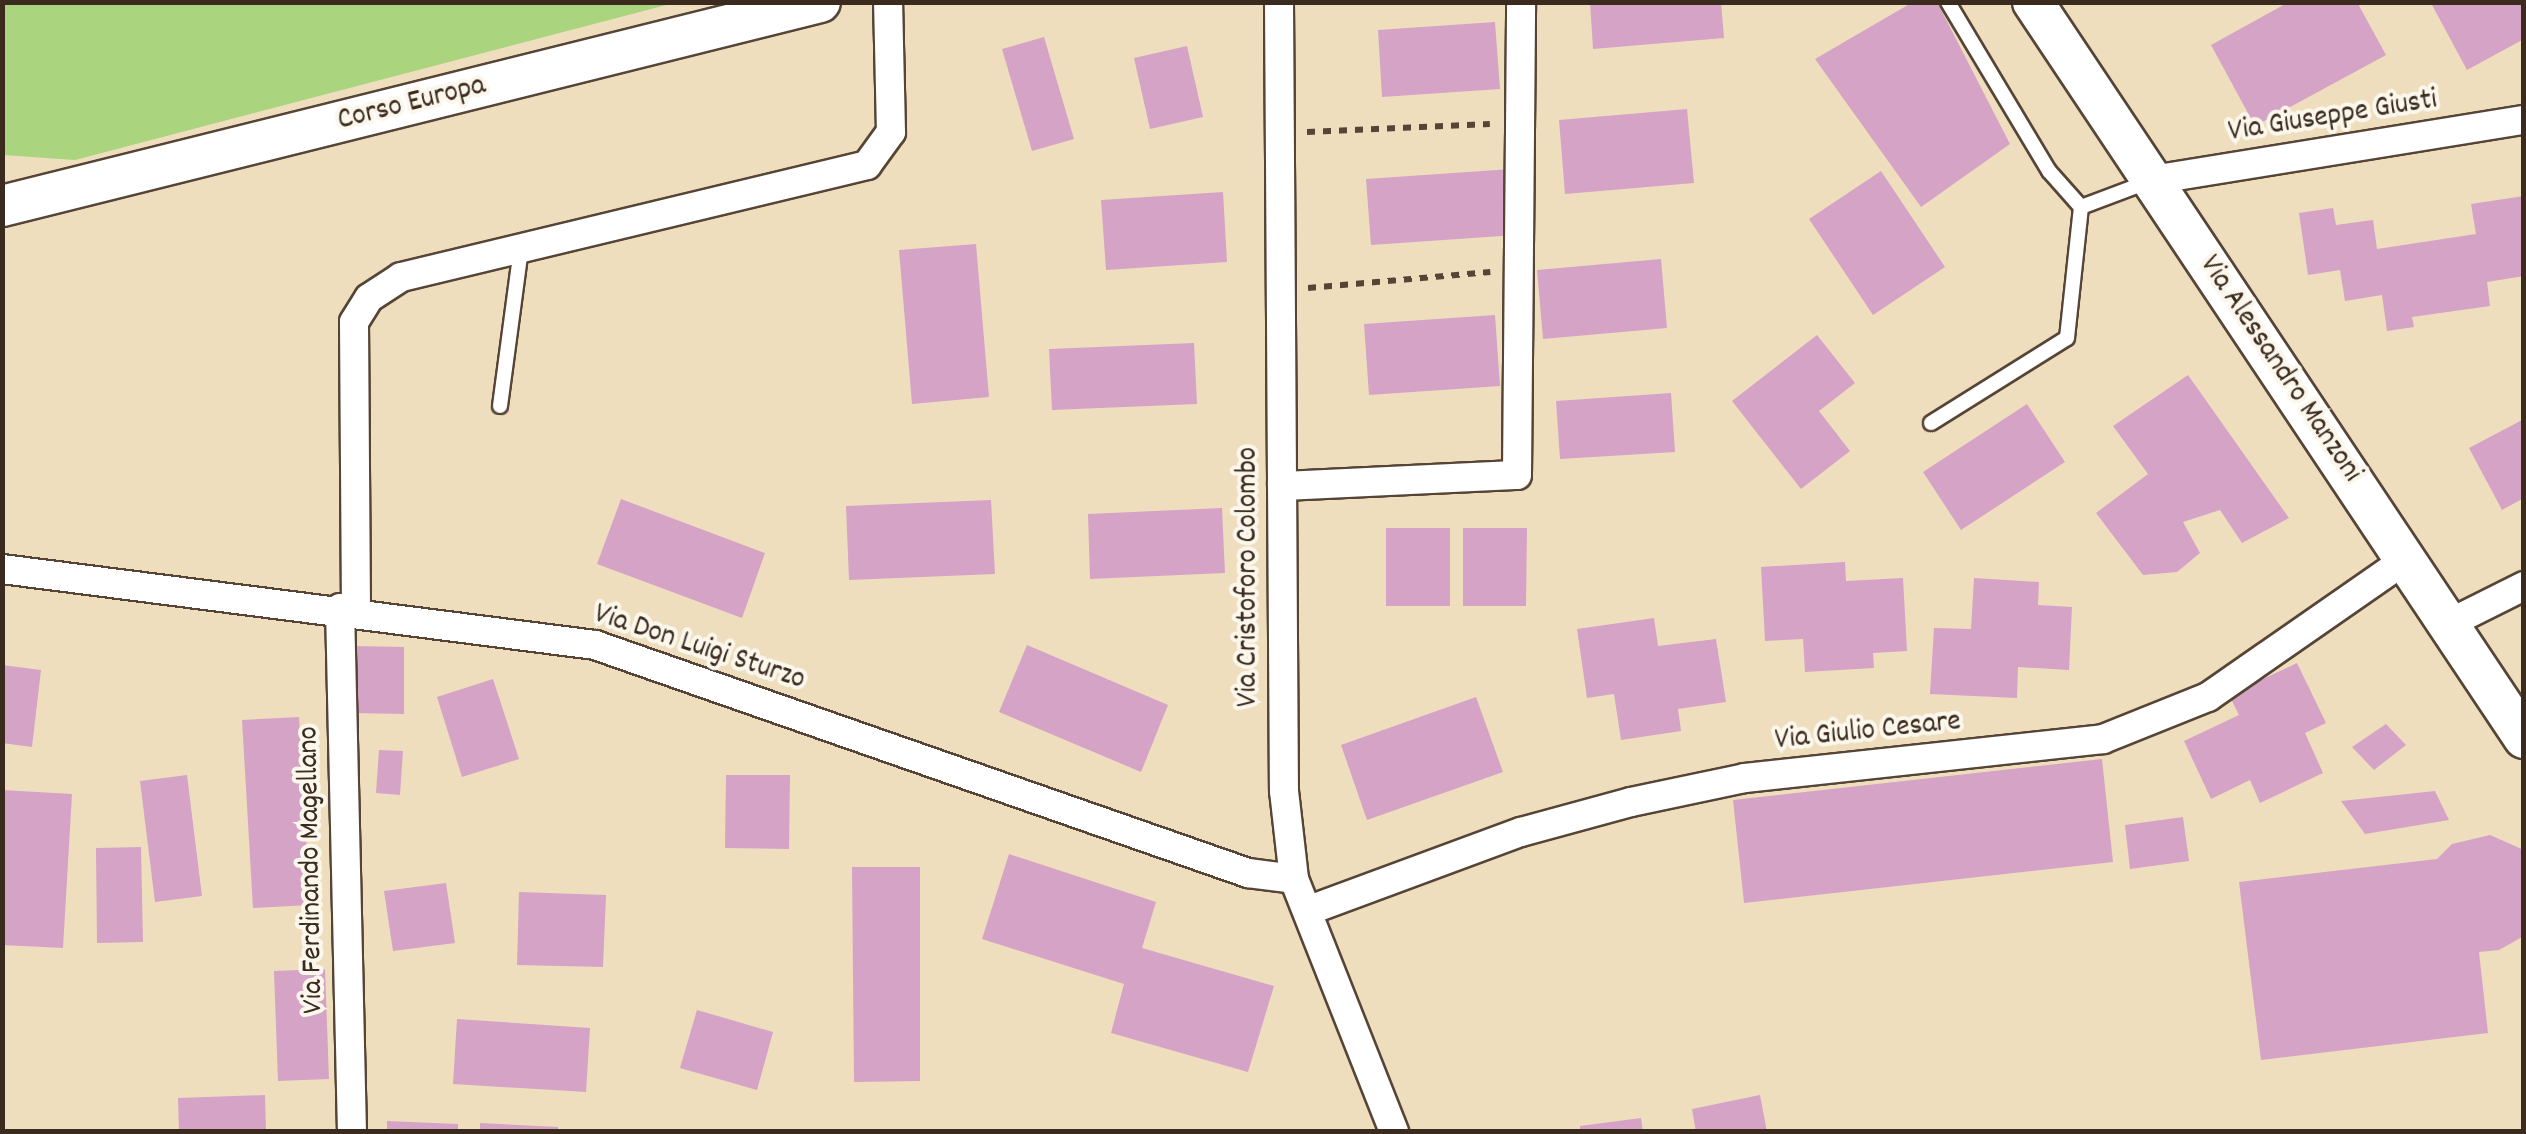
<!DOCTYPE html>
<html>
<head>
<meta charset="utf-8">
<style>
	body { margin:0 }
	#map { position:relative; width:2526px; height:1134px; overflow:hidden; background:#eedebe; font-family:Dekko,sans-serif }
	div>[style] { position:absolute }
	.green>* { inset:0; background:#abd47f }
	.building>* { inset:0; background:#d5a3c6 }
	.path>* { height:6px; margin-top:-3px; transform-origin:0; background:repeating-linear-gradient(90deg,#564536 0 8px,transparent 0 16px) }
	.roads { filter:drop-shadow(2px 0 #564536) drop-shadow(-2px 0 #564536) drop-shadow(0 2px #564536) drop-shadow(0 -2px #564536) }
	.lane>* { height:14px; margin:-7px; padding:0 7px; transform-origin:7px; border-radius:7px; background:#fff }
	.street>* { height:28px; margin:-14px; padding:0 14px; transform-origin:14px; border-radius:14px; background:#fff }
	.secondary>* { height:40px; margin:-20px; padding:0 20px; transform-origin:20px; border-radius:20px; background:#fff }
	span { translate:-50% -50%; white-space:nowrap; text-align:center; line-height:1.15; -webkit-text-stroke:8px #fbf7ec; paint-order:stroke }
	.street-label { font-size:30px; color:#3b2a1e }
	.frame { position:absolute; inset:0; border:5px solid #3b2a1e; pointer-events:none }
</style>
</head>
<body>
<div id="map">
	<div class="green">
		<i style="clip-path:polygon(2px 3px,3px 2px,674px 3px,75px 160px,3px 155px)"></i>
	</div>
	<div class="building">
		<i style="clip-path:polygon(1590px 2px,1721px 2px,1724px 38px,1593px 49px)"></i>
		<i style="clip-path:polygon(1913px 2px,1937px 2px,2010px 144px,1921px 207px,1815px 59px)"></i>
		<i style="clip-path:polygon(2289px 2px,2357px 2px,2386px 55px,2255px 126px,2211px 45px)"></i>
		<i style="clip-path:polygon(2437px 2px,2524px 2px,2524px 39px,2467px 70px,2432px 5px)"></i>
		<i style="clip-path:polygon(1495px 22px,1500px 89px,1382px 97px,1378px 30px)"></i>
		<i style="clip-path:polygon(1044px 37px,1074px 139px,1032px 151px,1002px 49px)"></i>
		<i style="clip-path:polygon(1187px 46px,1203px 117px,1150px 129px,1134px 58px)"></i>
		<i style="clip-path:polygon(1687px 109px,1694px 183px,1565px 194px,1559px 120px)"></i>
		<i style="clip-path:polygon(1511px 169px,1516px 235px,1371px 245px,1366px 179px)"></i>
		<i style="clip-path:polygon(1881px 171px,1945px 267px,1873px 315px,1809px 219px)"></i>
		<i style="clip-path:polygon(1223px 192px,1227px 262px,1106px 270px,1101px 200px)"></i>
		<i style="clip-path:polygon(2524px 196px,2524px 276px,2487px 282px,2490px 306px,2412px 317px,2414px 327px,2387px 331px,2382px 295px,2345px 301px,2340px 270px,2308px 275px,2299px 213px,2333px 208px,2336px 225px,2373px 220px,2377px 249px,2476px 234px,2471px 204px)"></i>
		<i style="clip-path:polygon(976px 244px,989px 397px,912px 404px,899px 250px)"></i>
		<i style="clip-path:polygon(1661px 259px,1667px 328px,1543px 339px,1537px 270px)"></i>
		<i style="clip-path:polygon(1495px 315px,1500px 386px,1369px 395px,1364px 324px)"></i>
		<i style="clip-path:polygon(1817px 335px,1855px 383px,1819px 411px,1850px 451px,1801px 489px,1732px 401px)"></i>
		<i style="clip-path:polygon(1194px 343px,1197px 404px,1052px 410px,1049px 349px)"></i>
		<i style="clip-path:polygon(2188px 375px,2289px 518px,2242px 543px,2220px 510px,2183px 522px,2200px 553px,2177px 572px,2143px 575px,2096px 513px,2148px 474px,2113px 426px)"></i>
		<i style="clip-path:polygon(1671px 393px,1675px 452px,1560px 459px,1556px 401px)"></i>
		<i style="clip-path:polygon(2027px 404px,2065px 462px,1961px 530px,1923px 472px)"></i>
		<i style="clip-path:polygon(2524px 419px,2524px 498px,2502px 510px,2469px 448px)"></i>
		<i style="clip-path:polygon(621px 499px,765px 553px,742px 618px,597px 564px)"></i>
		<i style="clip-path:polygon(991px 500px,995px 574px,849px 580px,846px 506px)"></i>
		<i style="clip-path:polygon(1222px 508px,1225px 573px,1090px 579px,1088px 514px)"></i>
		<i style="clip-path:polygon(1386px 528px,1450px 528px,1450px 606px,1386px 606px)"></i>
		<i style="clip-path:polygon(1463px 528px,1527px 528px,1526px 606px,1463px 606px)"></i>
		<i style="clip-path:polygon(1845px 562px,1846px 581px,1903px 578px,1907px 651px,1873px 653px,1874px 668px,1805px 672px,1803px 639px,1765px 641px,1761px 567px)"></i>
		<i style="clip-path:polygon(1974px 578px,2039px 582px,2038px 605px,2072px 607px,2069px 670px,2018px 667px,2017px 698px,1930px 694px,1934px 628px,1971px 629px)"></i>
		<i style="clip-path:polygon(1654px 618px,1658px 646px,1716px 639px,1726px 702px,1678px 709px,1681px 731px,1621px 740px,1614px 694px,1587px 698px,1577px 629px)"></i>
		<i style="clip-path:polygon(1027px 645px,1168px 705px,1141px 772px,999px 712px)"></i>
		<i style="clip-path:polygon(353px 646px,404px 647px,404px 714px,353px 713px)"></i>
		<i style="clip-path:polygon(2297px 663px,2326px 723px,2305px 733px,2323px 773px,2260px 803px,2250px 780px,2211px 799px,2184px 741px,2239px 715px,2229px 695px)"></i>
		<i style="clip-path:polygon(2px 665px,41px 670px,32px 747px,2px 743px)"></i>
		<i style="clip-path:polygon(493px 679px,519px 759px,462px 777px,437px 697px)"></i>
		<i style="clip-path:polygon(1476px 697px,1503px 772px,1367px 820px,1341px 745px)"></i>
		<i style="clip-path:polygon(299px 717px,310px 905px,253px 908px,242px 720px)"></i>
		<i style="clip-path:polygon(2386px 724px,2406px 745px,2374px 770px,2352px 747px)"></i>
		<i style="clip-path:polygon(379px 750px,403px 751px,400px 795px,376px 793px)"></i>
		<i style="clip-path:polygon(2102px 759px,2113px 862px,1744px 903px,1733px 800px)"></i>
		<i style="clip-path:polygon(187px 775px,202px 896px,155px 902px,140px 781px)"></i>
		<i style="clip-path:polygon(726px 775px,790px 775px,789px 849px,725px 848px)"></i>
		<i style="clip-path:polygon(2px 790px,72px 794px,63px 948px,2px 945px)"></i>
		<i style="clip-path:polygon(2435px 791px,2449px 820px,2365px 834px,2341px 801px)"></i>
		<i style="clip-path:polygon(2183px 817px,2189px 861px,2130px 869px,2125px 825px)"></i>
		<i style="clip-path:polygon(2490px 835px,2524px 850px,2524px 936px,2499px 950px,2479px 952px,2488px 1033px,2261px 1060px,2239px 882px,2437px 859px,2452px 844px)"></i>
		<i style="clip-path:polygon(141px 847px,143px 942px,97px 943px,96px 848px)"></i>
		<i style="clip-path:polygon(1009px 854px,1156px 902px,1142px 948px,1274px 986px,1248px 1072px,1111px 1033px,1124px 984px,982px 939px)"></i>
		<i style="clip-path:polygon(852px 867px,920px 867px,920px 1081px,854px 1082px)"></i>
		<i style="clip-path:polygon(446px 883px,455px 943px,393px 951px,384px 891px)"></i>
		<i style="clip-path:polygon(519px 892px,606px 895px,603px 967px,517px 965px)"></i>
		<i style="clip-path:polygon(325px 969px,329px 1079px,278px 1081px,274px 971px)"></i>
		<i style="clip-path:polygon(697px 1010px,773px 1032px,757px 1090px,680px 1068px)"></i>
		<i style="clip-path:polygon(457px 1019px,590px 1028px,586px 1092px,453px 1084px)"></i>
		<i style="clip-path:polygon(265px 1095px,266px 1132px,179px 1132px,178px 1098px)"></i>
		<i style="clip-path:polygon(1760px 1095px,1767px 1132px,1696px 1132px,1692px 1109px)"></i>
		<i style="clip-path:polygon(1641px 1118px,1643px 1132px,1580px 1132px,1580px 1126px)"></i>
		<i style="clip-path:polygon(387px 1121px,458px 1124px,458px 1132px,387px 1132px)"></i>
		<i style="clip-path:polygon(480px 1123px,558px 1127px,558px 1132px,480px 1132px)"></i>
	</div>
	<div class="path">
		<i style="left:1307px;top:132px;width:183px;rotate:-2.5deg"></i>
		<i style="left:1308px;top:288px;width:183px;rotate:-5deg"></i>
	</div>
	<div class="roads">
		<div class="lane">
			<i style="left:2081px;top:207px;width:74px;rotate:-20.6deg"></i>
			<i style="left:500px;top:406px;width:158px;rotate:-82.4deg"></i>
			<i style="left:1931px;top:423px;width:160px;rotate:-32deg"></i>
			<i style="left:2067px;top:338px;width:132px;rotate:-83.9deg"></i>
			<i style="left:2081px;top:207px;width:48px;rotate:-131.6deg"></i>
			<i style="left:2049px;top:171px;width:197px;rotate:-120.9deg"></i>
		</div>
		<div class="street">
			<i style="left:1279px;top:2px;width:789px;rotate:89.64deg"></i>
			<i style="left:1284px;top:791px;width:89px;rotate:83.5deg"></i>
			<i style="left:1294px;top:879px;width:272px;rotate:68.4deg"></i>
			<i style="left:2152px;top:180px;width:377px;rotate:-9.2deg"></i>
			<i style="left:1282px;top:486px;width:235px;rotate:-2.7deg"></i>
			<i style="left:1517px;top:475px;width:469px;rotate:-89.5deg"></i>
			<i style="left:2px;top:569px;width:598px;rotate:7.3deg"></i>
			<i style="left:595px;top:645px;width:692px;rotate:19.25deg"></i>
			<i style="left:1248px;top:873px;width:46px;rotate:7.4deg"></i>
			<i style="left:340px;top:608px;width:524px;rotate:88.69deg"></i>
			<i style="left:356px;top:610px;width:288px;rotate:-90.4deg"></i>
			<i style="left:354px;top:322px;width:28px;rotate:-58deg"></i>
			<i style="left:369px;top:298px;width:38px;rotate:-33deg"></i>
			<i style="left:401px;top:277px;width:479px;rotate:-13.5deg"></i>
			<i style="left:867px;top:165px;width:41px;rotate:-54deg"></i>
			<i style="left:891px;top:132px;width:130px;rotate:-91.3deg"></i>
			<i style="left:2448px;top:624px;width:85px;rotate:-26.6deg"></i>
			<i style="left:1307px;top:911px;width:228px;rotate:-20.3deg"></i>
			<i style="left:1521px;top:832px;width:114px;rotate:-15.3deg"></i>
			<i style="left:1631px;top:802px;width:116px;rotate:-11.9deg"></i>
			<i style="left:1745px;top:778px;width:360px;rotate:-6.2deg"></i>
			<i style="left:2103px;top:739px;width:113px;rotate:-21.8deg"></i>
			<i style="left:2208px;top:697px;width:240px;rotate:-34.8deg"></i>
		</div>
		<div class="secondary">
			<i style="left:2033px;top:2px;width:885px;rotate:56.29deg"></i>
			<i style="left:2px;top:206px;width:843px;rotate:-14deg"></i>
		</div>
	</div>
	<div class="street-label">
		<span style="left:412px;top:105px;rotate:-14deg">Corso Europa</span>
		<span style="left:2333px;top:118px;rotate:-9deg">Via Giuseppe Giusti</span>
		<span style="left:2279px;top:370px;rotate:56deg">Via Alessandro Manzoni</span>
		<span style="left:1250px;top:577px;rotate:-90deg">Via Cristoforo Colombo</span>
		<span style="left:699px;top:649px;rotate:18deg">Via Don Luigi Sturzo</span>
		<span style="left:1868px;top:733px;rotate:-6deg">Via Giulio Cesare</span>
		<span style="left:313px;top:870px;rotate:-91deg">Via Ferdinando Magellano</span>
	</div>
	<div class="frame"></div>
</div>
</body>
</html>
